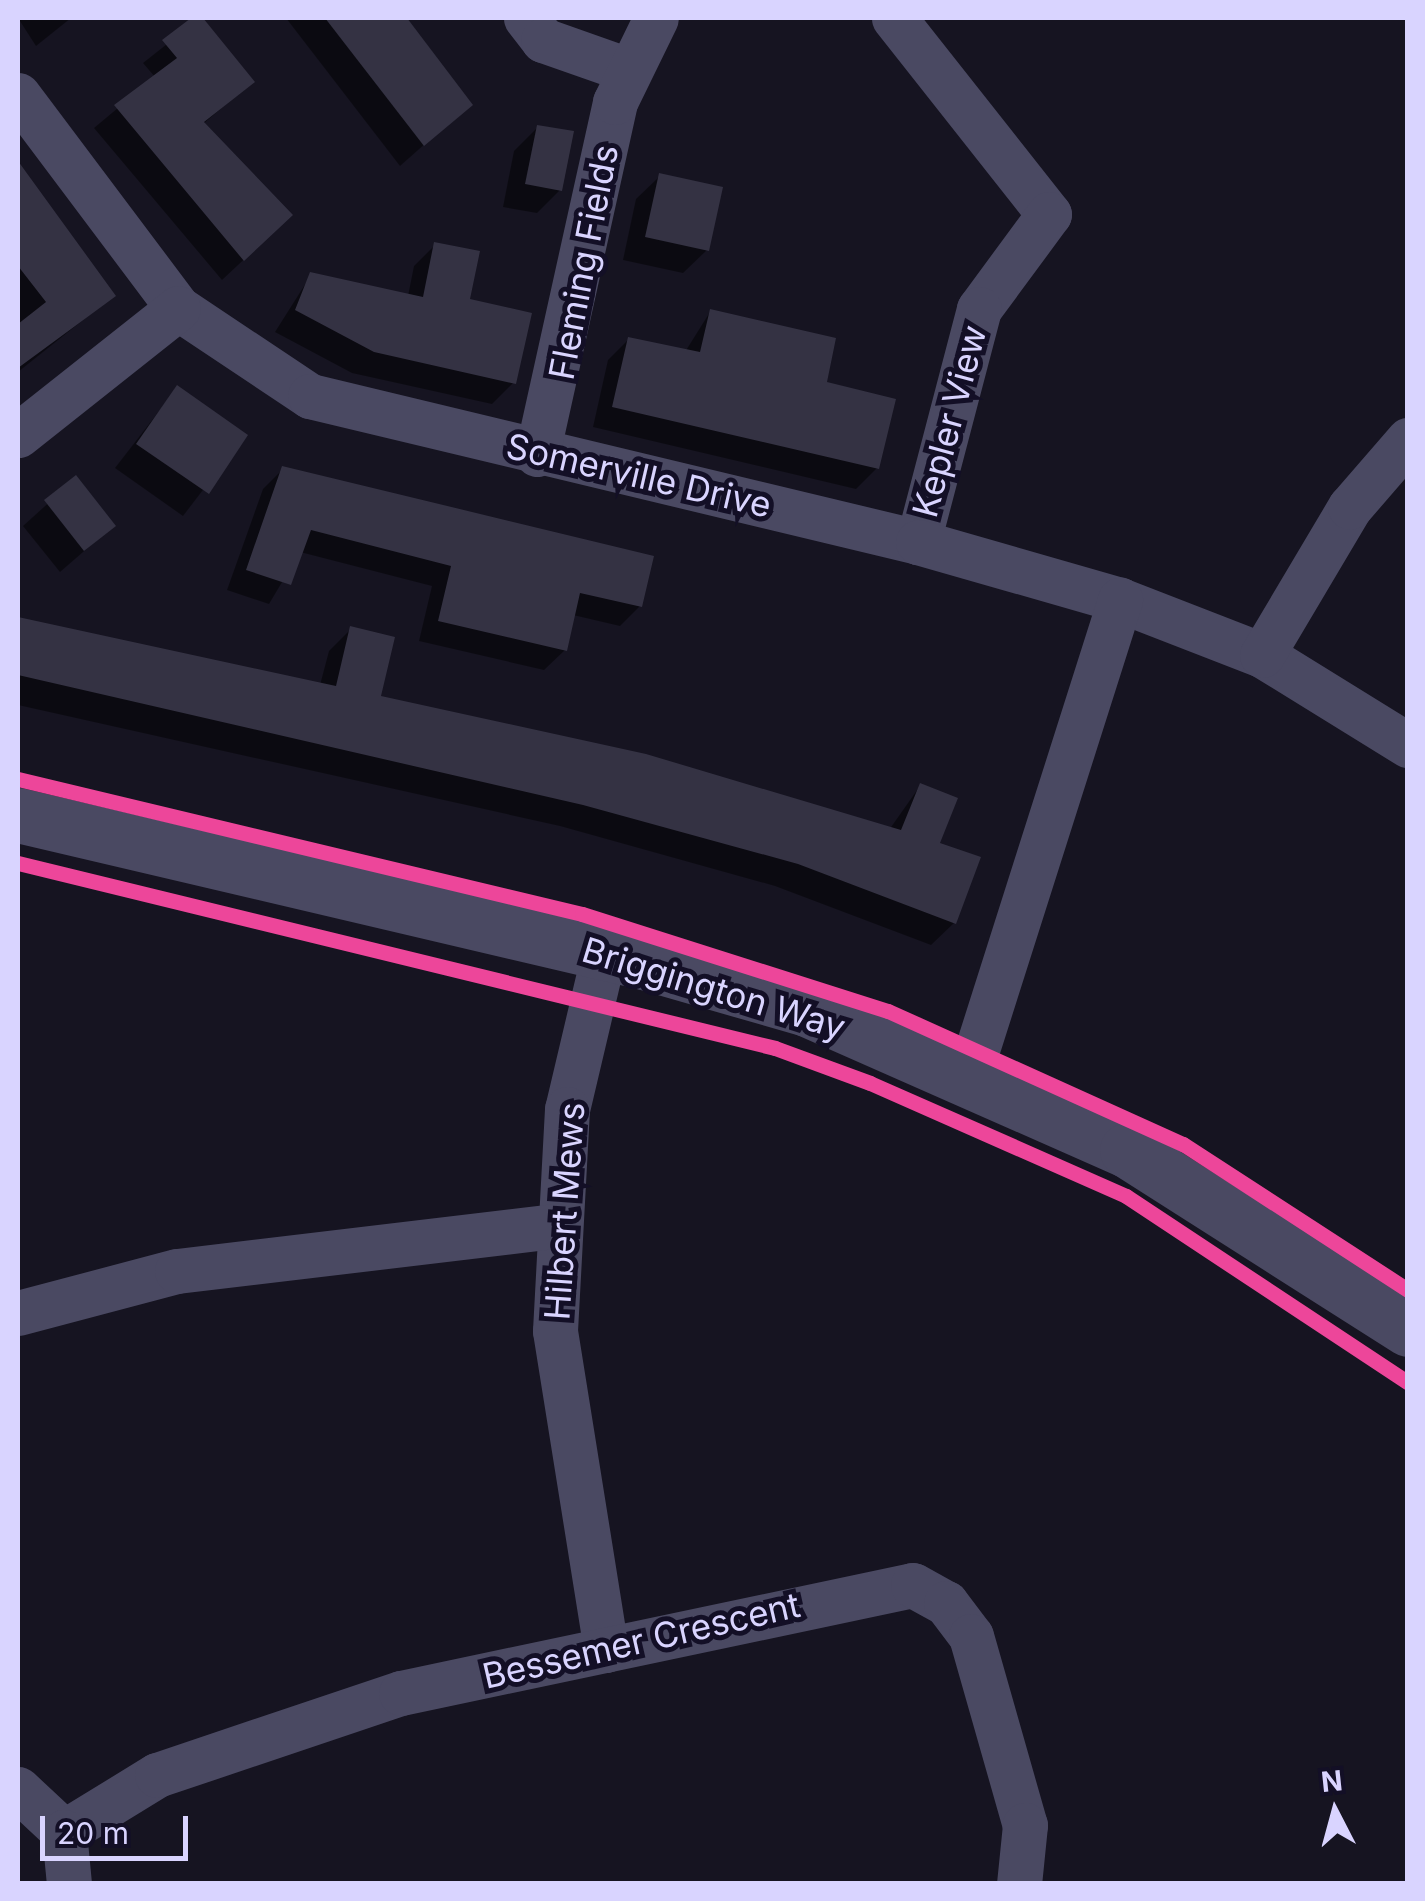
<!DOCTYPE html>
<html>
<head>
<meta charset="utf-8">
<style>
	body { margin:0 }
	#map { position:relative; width:1425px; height:1901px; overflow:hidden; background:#161421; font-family:Inter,sans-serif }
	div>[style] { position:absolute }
	.shadow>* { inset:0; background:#0007 }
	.building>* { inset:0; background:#343243 }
	.minor>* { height:45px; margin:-22.5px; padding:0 22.5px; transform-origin:22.5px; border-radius:22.5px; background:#4a4962 }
	.tertiary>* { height:55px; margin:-27.5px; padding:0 27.5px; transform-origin:27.5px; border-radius:27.5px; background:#4a4962 }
	.cycleway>* { height:15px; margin:-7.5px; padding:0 7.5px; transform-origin:7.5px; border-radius:7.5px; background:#ed469a }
	span { translate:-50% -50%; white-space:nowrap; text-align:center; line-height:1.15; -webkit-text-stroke:10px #130f26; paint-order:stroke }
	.street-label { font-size:35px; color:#d9d4ff }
	.frame { position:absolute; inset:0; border:20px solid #d9d4ff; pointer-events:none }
	.north { position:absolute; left:1285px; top:1761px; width:100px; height:100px; -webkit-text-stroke:8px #130f26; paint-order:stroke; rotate:354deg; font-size:28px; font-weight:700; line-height:40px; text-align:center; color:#d9d4ff }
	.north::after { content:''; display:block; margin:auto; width:35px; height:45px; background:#d9d4ff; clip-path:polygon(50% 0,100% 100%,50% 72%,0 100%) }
	.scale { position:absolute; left:40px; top:1816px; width:148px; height:45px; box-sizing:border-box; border:5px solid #d9d4ff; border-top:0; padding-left:12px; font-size:30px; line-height:35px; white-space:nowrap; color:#d9d4ff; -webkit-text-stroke:8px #130f26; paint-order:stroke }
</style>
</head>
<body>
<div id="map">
	<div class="shadow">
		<i style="clip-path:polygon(18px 18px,71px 18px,36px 46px)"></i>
		<i style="clip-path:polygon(200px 18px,252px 82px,203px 124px,269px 236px,222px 280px,94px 128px,155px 77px,143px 63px)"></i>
		<i style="clip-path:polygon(286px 18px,403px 18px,470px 104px,400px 166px)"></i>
		<i style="clip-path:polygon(538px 127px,560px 190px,537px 213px,503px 207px,514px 151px)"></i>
		<i style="clip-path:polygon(660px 176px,707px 250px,683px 273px,623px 260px,636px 199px)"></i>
		<i style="clip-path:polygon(29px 179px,113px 296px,18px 372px,18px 188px)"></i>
		<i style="clip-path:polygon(435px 245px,514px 382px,492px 404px,352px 373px,275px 332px,311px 275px,408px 296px,414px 266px)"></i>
		<i style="clip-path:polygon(710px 312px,824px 384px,877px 468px,856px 489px,593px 427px,608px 360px,629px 339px,685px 352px)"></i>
		<i style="clip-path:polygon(177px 388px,245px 435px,183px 516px,115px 468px)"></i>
		<i style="clip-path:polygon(283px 469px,640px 606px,620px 626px,573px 615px,565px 650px,544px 670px,419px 641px,432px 586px,300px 552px,269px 604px,227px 590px,263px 489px)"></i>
		<i style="clip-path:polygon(76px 478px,113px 526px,60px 572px,23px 526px)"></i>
		<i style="clip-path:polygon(18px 618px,320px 685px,329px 651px,351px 629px,378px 698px,889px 830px,920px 786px,954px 923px,931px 945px,775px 886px,560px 826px,18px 705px)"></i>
	</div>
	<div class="building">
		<i style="clip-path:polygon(191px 18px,203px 18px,255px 82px,204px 122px,293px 215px,244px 261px,114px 105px,177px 58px,162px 40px)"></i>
		<i style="clip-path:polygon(325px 18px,407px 18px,473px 105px,424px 146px)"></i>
		<i style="clip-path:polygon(537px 125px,574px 131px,562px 191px,525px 184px)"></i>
		<i style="clip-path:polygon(18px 161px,116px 296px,18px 368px,18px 324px,46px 302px,18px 266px)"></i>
		<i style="clip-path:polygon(659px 173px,723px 187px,709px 251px,645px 237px)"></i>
		<i style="clip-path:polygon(434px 242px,480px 251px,470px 299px,532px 313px,516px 384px,374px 352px,295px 310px,310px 272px,423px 297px)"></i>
		<i style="clip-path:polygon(710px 309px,836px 338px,827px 382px,896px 399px,879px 469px,612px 407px,628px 337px,700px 352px)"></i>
		<i style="clip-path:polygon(177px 385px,248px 435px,209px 494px,136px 444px)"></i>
		<i style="clip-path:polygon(282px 466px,654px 556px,642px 607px,580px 593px,567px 651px,438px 621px,451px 566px,311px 530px,291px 585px,246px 570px)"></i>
		<i style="clip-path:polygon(76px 475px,116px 526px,84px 551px,44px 500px)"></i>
		<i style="clip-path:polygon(18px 617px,336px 686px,350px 626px,395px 637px,381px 696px,646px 754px,901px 830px,920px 783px,958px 798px,940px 843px,981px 857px,956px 924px,798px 864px,583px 805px,18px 675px)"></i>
	</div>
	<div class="minor">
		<i style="left:526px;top:18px;width:28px;rotate:52deg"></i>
		<i style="left:543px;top:40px;width:90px;rotate:19.4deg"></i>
		<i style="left:894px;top:18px;width:250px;rotate:51.7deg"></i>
		<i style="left:1049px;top:214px;width:118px;rotate:126.4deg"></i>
		<i style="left:979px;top:309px;width:241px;rotate:104.7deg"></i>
		<i style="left:18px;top:95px;width:266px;rotate:53.1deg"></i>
		<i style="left:178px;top:308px;width:159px;rotate:33.7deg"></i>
		<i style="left:310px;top:396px;width:625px;rotate:13.5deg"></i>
		<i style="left:918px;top:542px;width:210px;rotate:16deg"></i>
		<i style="left:1120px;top:600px;width:152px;rotate:21.2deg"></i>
		<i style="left:1262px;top:655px;width:172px;rotate:31.7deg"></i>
		<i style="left:18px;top:435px;width:204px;rotate:-38.4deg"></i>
		<i style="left:537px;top:454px;width:361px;rotate:-77.5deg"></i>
		<i style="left:615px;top:102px;width:93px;rotate:-64deg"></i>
		<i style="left:1262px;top:655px;width:172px;rotate:-59.3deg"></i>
		<i style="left:1350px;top:507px;width:89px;rotate:-49.1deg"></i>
		<i style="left:604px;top:953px;width:160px;rotate:103.3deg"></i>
		<i style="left:567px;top:1109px;width:222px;rotate:93.1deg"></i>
		<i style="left:555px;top:1331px;width:323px;rotate:80.9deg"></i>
		<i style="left:968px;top:1078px;width:502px;rotate:-72.36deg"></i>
		<i style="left:18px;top:1313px;width:164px;rotate:-14.8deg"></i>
		<i style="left:177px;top:1271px;width:382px;rotate:-6.8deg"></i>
		<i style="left:18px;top:1789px;width:63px;rotate:43.1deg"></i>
		<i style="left:64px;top:1832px;width:109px;rotate:-31.5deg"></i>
		<i style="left:157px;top:1775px;width:257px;rotate:-18.6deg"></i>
		<i style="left:401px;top:1693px;width:523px;rotate:-11.91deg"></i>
		<i style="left:913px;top:1585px;width:38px;rotate:29deg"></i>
		<i style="left:946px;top:1603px;width:41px;rotate:52.9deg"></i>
		<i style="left:971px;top:1636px;width:197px;rotate:74.1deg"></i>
		<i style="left:1025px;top:1825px;width:59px;rotate:95.8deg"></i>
		<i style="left:64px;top:1832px;width:52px;rotate:84.5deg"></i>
	</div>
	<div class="tertiary">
		<i style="left:18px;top:815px;width:643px;rotate:13.22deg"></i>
		<i style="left:644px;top:962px;width:170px;rotate:16.1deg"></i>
		<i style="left:807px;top:1009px;width:350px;rotate:23.8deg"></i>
		<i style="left:1127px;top:1150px;width:333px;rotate:32.5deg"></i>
	</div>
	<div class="cycleway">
		<i style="left:18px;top:779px;width:580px;rotate:13.46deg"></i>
		<i style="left:582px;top:914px;width:321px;rotate:17.6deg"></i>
		<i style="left:888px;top:1011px;width:324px;rotate:24.3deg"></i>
		<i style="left:1183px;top:1144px;width:268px;rotate:33deg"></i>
		<i style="left:18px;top:863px;width:779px;rotate:13.73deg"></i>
		<i style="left:775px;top:1048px;width:101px;rotate:20.2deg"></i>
		<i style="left:870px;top:1083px;width:280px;rotate:23.8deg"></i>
		<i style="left:1126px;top:1196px;width:338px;rotate:33.5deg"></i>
	</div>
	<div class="street-label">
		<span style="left:583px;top:262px;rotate:-79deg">Fleming Fields</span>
		<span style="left:949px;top:421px;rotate:-75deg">Kepler View</span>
		<span style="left:639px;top:475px;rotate:13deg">Somerville Drive</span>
		<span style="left:714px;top:988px;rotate:17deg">Briggington Way</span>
		<span style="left:564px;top:1211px;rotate:-86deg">Hilbert Mews</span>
		<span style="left:641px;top:1640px;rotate:-13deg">Bessemer Crescent</span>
	</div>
	<div class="frame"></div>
	<div class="north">N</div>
	<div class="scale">20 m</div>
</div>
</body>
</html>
